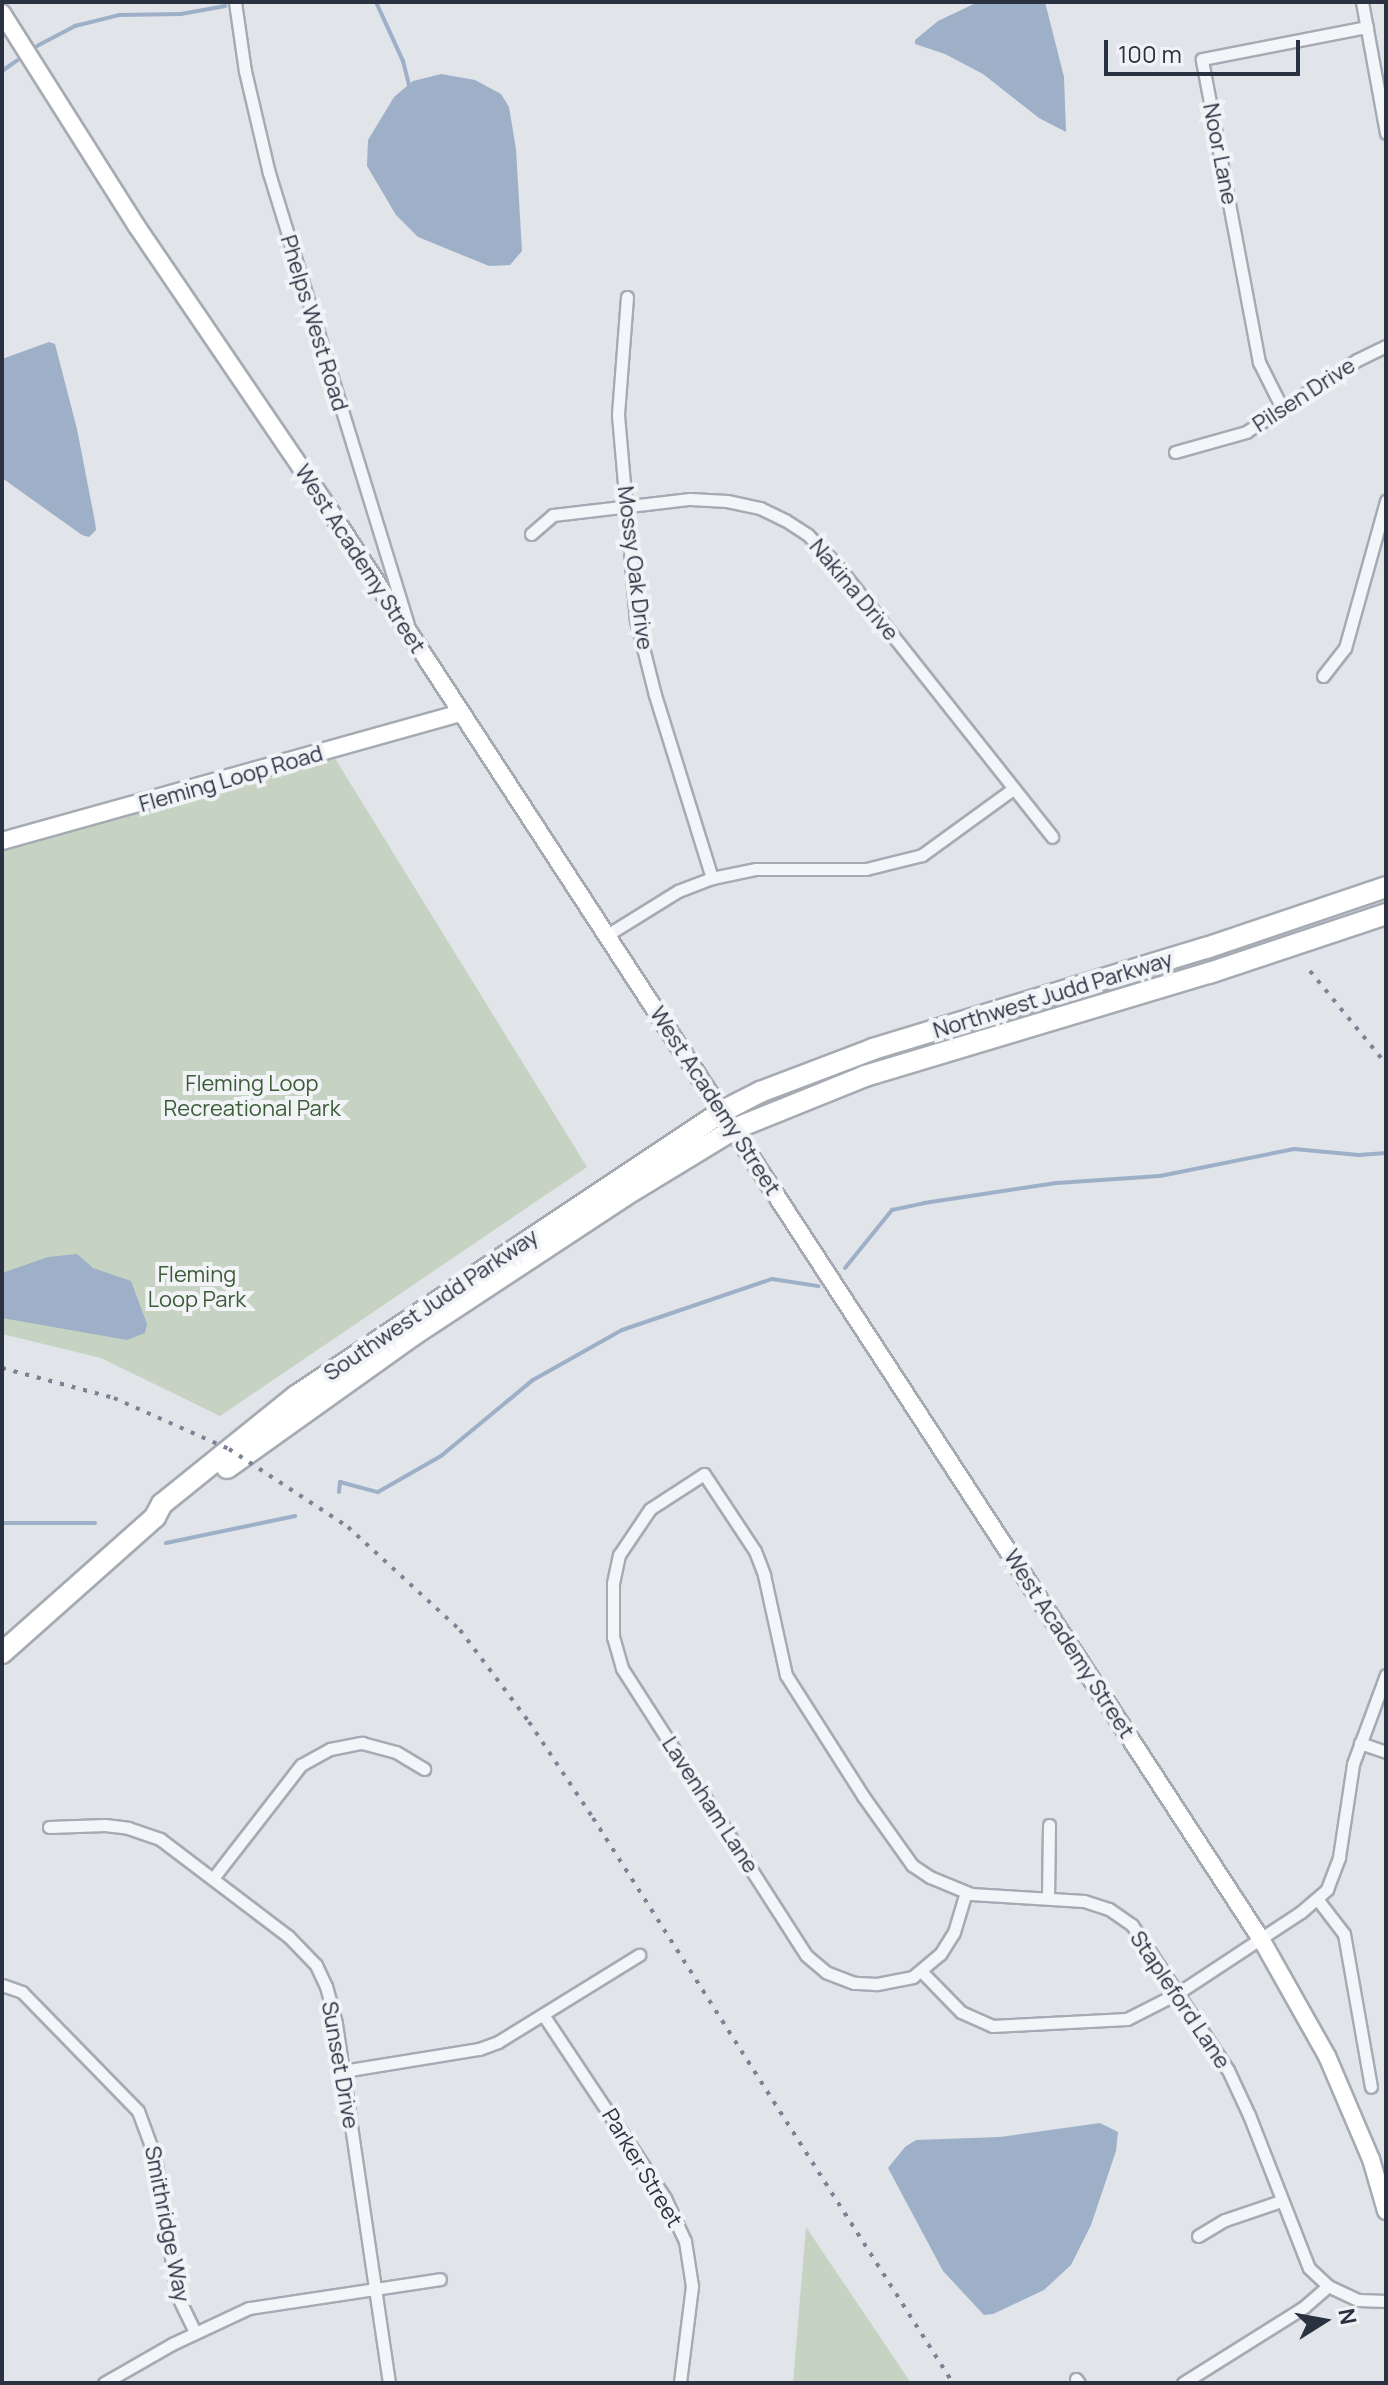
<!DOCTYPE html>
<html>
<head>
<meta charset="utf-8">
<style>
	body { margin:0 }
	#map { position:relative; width:1388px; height:2385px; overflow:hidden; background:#e1e4e9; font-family:Manrope,sans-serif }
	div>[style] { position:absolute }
	.green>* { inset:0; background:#c6d3c2 }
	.water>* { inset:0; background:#9db0c8 }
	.stream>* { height:4px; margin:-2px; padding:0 2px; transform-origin:2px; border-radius:2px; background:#9db0c8 }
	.roads { filter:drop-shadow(2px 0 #a6abb3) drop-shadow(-2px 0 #a6abb3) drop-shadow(0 2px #a6abb3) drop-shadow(0 -2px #a6abb3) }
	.street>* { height:11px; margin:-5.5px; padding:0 5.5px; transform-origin:5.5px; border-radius:5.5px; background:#f4f5f8 }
	.secondary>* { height:16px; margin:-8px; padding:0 8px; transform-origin:8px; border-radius:8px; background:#fff }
	.highway>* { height:20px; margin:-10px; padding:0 10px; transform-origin:10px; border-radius:10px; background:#fff }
	.rail>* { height:4px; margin-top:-2px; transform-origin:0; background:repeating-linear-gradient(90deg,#7b8293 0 4px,transparent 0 12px) }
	span { translate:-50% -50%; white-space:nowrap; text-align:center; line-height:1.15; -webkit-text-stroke:8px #f1f3f7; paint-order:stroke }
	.street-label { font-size:22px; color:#2a3141 }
	.park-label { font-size:22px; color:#3c5c37 }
	.frame { position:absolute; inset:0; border:4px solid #2a3141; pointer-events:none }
	.north { position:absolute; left:1284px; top:2281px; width:80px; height:80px; -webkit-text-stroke:6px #f1f3f7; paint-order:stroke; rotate:79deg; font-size:22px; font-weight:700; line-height:32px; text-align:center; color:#2a3141 }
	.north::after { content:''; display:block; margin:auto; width:28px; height:36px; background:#2a3141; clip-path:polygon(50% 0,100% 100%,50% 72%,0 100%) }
	.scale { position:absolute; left:1104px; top:40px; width:196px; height:36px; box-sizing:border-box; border:4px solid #2a3141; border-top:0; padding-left:10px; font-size:24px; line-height:28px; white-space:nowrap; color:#2a3141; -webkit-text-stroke:6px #f1f3f7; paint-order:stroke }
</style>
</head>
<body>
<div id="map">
	<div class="green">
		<i style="clip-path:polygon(331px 752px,587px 1167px,220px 1416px,101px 1358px,2px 1334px,2px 832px)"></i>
		<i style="clip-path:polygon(1269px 936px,1272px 944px,938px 1046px,936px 1041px,963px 1030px)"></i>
		<i style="clip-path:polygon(806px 2227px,911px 2383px,793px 2383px)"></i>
	</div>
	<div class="water">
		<i style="clip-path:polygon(978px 2px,1045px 2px,1064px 77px,1066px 132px,1039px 118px,983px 74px,945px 54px,915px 44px,915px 40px,938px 21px)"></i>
		<i style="clip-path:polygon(441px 74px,475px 80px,501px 94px,509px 107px,516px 149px,522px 251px,510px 265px,489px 266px,418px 237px,396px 215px,367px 166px,368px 140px,394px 97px,413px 81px)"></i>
		<i style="clip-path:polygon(49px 342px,55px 344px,77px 429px,95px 522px,96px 530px,89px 537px,82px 535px,2px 478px,2px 359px)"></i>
		<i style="clip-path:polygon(77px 1254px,93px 1268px,131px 1281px,147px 1324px,145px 1333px,127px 1340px,2px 1318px,2px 1273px,48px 1257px)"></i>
		<i style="clip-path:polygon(1100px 2123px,1118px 2132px,1116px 2151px,1091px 2225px,1071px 2265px,1044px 2290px,993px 2314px,984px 2315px,943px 2271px,888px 2168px,905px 2147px,916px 2140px,1000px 2137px)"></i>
	</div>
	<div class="stream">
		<i style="left:376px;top:2px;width:65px;rotate:65.4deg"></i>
		<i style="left:403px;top:61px;width:29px;rotate:76deg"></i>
		<i style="left:37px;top:46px;width:43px;rotate:-27.8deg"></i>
		<i style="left:75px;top:26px;width:45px;rotate:-14deg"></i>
		<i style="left:119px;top:15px;width:62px;rotate:-0.9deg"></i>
		<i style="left:181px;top:14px;width:45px;rotate:-10.3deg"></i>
		<i style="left:2px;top:71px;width:19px;rotate:-35deg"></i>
		<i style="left:845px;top:1268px;width:75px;rotate:-51deg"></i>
		<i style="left:892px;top:1210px;width:33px;rotate:-12deg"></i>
		<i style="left:924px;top:1203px;width:134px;rotate:-8.6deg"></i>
		<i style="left:1057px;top:1183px;width:103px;rotate:-3.9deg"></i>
		<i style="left:1160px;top:1176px;width:137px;rotate:-11.4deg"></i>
		<i style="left:1294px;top:1149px;width:65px;rotate:5.3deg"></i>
		<i style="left:1359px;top:1155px;width:27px;rotate:-4deg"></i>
		<i style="left:339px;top:1492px;width:10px;rotate:-84deg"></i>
		<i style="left:340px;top:1482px;width:39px;rotate:15deg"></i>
		<i style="left:378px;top:1492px;width:73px;rotate:-29.7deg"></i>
		<i style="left:441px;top:1456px;width:119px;rotate:-39.6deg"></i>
		<i style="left:533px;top:1380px;width:102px;rotate:-29.3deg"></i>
		<i style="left:622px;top:1330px;width:158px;rotate:-18.8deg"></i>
		<i style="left:772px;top:1279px;width:47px;rotate:8.7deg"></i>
		<i style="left:2px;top:1523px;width:93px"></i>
		<i style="left:166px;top:1543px;width:132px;rotate:-11.8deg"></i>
	</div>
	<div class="roads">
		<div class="street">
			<i style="left:235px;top:2px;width:70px;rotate:81.8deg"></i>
			<i style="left:245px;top:71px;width:105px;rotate:76.8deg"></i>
			<i style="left:269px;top:173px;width:472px;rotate:72.9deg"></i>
			<i style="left:1362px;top:2px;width:133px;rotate:79.6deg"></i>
			<i style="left:627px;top:297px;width:118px;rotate:94.4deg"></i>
			<i style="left:618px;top:415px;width:206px;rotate:85deg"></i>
			<i style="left:636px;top:620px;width:77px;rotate:75.8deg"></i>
			<i style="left:655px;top:695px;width:192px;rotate:72.7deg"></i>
			<i style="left:1283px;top:410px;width:54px;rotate:-116.6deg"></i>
			<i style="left:1259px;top:362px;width:308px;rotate:-100.7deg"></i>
			<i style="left:1202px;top:59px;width:168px;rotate:-11deg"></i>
			<i style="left:1175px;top:452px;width:74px;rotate:-15.7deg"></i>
			<i style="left:1246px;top:432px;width:132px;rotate:-33deg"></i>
			<i style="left:1357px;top:360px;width:32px;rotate:-26deg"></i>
			<i style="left:531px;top:534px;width:29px;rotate:-41deg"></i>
			<i style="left:553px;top:515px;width:138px;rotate:-6.7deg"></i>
			<i style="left:690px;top:499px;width:37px;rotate:3deg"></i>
			<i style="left:727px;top:501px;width:34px;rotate:12deg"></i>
			<i style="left:760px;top:508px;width:28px;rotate:26deg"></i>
			<i style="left:785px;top:520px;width:27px;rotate:33deg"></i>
			<i style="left:808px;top:535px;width:40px;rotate:46deg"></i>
			<i style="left:836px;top:564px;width:348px;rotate:51.6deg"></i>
			<i style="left:1323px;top:676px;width:36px;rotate:-52deg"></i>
			<i style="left:1345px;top:648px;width:153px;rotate:-74.4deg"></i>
			<i style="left:607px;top:935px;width:84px;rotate:-31.8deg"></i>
			<i style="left:678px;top:891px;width:36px;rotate:-21deg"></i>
			<i style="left:712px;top:878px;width:45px;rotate:-11.6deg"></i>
			<i style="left:756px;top:869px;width:110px"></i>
			<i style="left:866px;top:869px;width:58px;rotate:-14deg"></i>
			<i style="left:922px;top:855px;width:112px;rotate:-36deg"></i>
			<i style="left:1360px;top:1743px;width:28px;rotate:19deg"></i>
			<i style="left:49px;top:1827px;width:56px;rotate:-2deg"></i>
			<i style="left:105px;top:1825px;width:23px;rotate:7deg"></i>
			<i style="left:128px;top:1828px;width:34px;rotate:19deg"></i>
			<i style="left:160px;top:1839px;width:161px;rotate:37.2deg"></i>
			<i style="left:288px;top:1936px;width:40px;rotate:46deg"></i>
			<i style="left:316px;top:1965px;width:23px;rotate:65deg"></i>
			<i style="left:326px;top:1986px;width:39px;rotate:75deg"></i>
			<i style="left:336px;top:2024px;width:363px;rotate:81.6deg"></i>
			<i style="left:214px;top:1877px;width:142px;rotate:-52.2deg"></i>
			<i style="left:301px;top:1765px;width:33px;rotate:-29deg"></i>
			<i style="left:330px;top:1749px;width:33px;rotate:-11deg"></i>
			<i style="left:362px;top:1743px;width:35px;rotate:15deg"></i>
			<i style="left:396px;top:1752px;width:33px;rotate:31deg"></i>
			<i style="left:966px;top:1892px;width:42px;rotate:106.7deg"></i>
			<i style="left:954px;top:1932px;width:26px;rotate:122deg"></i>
			<i style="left:940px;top:1954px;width:35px;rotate:140deg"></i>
			<i style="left:913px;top:1977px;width:38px;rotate:169deg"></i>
			<i style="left:876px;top:1984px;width:22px;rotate:-177deg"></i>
			<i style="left:854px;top:1983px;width:30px;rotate:-159deg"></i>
			<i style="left:826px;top:1972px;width:26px;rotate:-140deg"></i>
			<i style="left:806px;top:1955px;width:341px;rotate:-122.7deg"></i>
			<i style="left:622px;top:1668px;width:32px;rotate:-106deg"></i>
			<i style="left:613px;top:1637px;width:54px;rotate:-90deg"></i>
			<i style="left:613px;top:1583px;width:29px;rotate:-78deg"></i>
			<i style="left:619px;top:1555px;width:55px;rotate:-56deg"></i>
			<i style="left:650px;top:1509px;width:64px;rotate:-32.9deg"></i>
			<i style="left:704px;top:1474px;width:92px;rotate:56.5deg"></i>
			<i style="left:755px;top:1551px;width:26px;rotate:69deg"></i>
			<i style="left:764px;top:1575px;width:102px;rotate:77.6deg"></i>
			<i style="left:786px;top:1675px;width:143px;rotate:57.5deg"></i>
			<i style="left:863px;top:1796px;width:85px;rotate:54.6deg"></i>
			<i style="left:912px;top:1865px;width:22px;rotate:34deg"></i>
			<i style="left:930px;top:1877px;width:44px;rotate:22.5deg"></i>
			<i style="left:971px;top:1894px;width:113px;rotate:3.5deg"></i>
			<i style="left:1084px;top:1901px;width:26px;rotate:18deg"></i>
			<i style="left:1109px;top:1909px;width:28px;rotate:35deg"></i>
			<i style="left:1132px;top:1925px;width:174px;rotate:56.5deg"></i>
			<i style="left:1228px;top:2070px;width:50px;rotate:65deg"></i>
			<i style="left:1249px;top:2115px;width:164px;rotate:68.6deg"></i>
			<i style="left:1309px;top:2268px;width:26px;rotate:43deg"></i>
			<i style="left:1328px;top:2286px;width:33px;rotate:25deg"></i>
			<i style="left:1358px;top:2300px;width:28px;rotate:2deg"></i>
			<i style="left:1048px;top:1898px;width:73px;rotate:-89.2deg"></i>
			<i style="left:1318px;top:1900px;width:43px;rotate:52.6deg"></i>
			<i style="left:1344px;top:1934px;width:155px;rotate:80deg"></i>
			<i style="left:922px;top:1972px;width:56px;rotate:45.7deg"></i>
			<i style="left:961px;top:2012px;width:34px;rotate:24deg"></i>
			<i style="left:992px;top:2026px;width:135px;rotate:-3deg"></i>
			<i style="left:1127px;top:2019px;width:57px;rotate:-27deg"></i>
			<i style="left:1178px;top:1993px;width:147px;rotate:-33.4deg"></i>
			<i style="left:1301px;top:1912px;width:35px;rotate:-41deg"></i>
			<i style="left:1327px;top:1889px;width:34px;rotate:-69deg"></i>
			<i style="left:1339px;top:1857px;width:94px;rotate:-81.4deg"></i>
			<i style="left:1353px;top:1764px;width:95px;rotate:-69.7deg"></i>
			<i style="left:2px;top:1985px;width:21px;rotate:19deg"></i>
			<i style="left:22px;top:1992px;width:166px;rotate:45.7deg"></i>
			<i style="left:138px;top:2111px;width:49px;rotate:69.7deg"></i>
			<i style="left:155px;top:2157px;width:140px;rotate:80.9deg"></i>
			<i style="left:177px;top:2295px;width:41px;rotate:64.1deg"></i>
			<i style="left:544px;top:2016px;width:219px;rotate:56.4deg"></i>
			<i style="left:665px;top:2198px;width:47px;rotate:65.1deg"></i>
			<i style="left:685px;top:2241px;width:46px;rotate:81.2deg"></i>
			<i style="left:692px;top:2286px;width:98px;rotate:97.1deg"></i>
			<i style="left:343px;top:2071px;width:138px;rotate:-9.2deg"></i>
			<i style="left:479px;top:2049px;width:20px;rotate:-20deg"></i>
			<i style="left:498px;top:2042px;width:166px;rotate:-31.7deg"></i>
			<i style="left:1198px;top:2236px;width:31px;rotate:-31deg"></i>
			<i style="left:1225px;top:2220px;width:59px;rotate:-18.7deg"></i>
			<i style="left:1076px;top:2379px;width:5px;rotate:53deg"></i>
			<i style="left:104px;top:2383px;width:78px;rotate:-29.8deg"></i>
			<i style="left:172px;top:2344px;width:85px;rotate:-25.1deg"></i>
			<i style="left:249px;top:2308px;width:193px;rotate:-8.6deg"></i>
			<i style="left:1183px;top:2383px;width:143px;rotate:-32.1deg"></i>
			<i style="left:1304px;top:2307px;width:32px;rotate:-41deg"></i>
		</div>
		<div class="secondary">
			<i style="left:2px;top:13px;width:251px;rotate:57.7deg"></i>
			<i style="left:136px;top:225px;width:342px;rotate:55.8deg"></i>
			<i style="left:328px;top:508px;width:1708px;rotate:56.9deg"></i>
			<i style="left:1261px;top:1939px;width:134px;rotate:60.6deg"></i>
			<i style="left:1327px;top:2056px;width:112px;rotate:66.9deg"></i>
			<i style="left:1371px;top:2159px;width:54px;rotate:73.9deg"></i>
			<i style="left:2px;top:841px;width:475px;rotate:-15.6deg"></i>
		</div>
		<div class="highway">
			<i style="left:227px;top:1468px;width:227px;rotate:-35.5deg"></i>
			<i style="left:412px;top:1336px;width:254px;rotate:-33.4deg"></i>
			<i style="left:624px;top:1196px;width:129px;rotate:-31.3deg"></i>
			<i style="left:734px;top:1129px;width:141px;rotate:-22deg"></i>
			<i style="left:865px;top:1076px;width:359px;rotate:-16.7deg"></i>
			<i style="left:1209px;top:973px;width:187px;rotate:-18.4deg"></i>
			<i style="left:2px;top:1653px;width:205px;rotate:-41.6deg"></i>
			<i style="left:155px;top:1517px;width:15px;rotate:-62deg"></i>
			<i style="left:162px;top:1504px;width:172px;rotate:-38.9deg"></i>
			<i style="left:296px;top:1396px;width:513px;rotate:-33.72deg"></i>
			<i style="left:723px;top:1111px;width:42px;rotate:-27.2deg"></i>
			<i style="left:760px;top:1092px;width:121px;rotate:-20.8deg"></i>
			<i style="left:873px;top:1049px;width:348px;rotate:-16.9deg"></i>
			<i style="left:1206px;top:948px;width:190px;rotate:-18.7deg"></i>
		</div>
	</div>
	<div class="rail">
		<i style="left:1310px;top:971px;width:120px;rotate:50.7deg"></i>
		<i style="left:2px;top:1368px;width:116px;rotate:15deg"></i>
		<i style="left:114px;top:1398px;width:126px;rotate:23.9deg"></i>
		<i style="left:229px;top:1449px;width:142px;rotate:33.2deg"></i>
		<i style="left:348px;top:1527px;width:152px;rotate:42.6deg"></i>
		<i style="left:460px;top:1630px;width:115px;rotate:53.1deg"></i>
		<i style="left:529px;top:1722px;width:115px;rotate:56.3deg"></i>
		<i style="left:593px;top:1818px;width:670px;rotate:57.5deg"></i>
	</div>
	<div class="street-label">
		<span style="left:1220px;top:154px;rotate:79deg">Noor Lane</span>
		<span style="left:314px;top:323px;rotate:73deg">Phelps West Road</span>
		<span style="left:1304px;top:395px;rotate:-33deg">Pilsen Drive</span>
		<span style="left:360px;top:559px;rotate:57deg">West Academy Street</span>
		<span style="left:635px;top:568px;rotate:83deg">Mossy Oak Drive</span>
		<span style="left:854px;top:590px;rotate:50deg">Nakina Drive</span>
		<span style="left:231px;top:779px;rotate:-16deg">Fleming Loop Road</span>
		<span style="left:1053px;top:995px;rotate:-17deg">Northwest Judd Parkway</span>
		<span style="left:715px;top:1101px;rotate:57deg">West Academy Street</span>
		<span style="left:431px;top:1305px;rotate:-34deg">Southwest Judd Parkway</span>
		<span style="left:1069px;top:1644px;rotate:57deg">West Academy Street</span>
		<span style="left:710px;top:1805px;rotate:57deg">Lavenham Lane</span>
		<span style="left:1180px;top:2000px;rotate:56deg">Stapleford Lane</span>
		<span style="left:340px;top:2065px;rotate:80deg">Sunset Drive</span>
		<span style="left:642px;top:2168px;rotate:59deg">Parker Street</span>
		<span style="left:167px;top:2224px;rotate:79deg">Smithridge Way</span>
	</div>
	<div class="park-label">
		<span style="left:252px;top:1096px">Fleming Loop<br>Recreational Park</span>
		<span style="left:197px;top:1287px">Fleming<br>Loop Park</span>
	</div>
	<div class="frame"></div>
	<div class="north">N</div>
	<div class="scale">100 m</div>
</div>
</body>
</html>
